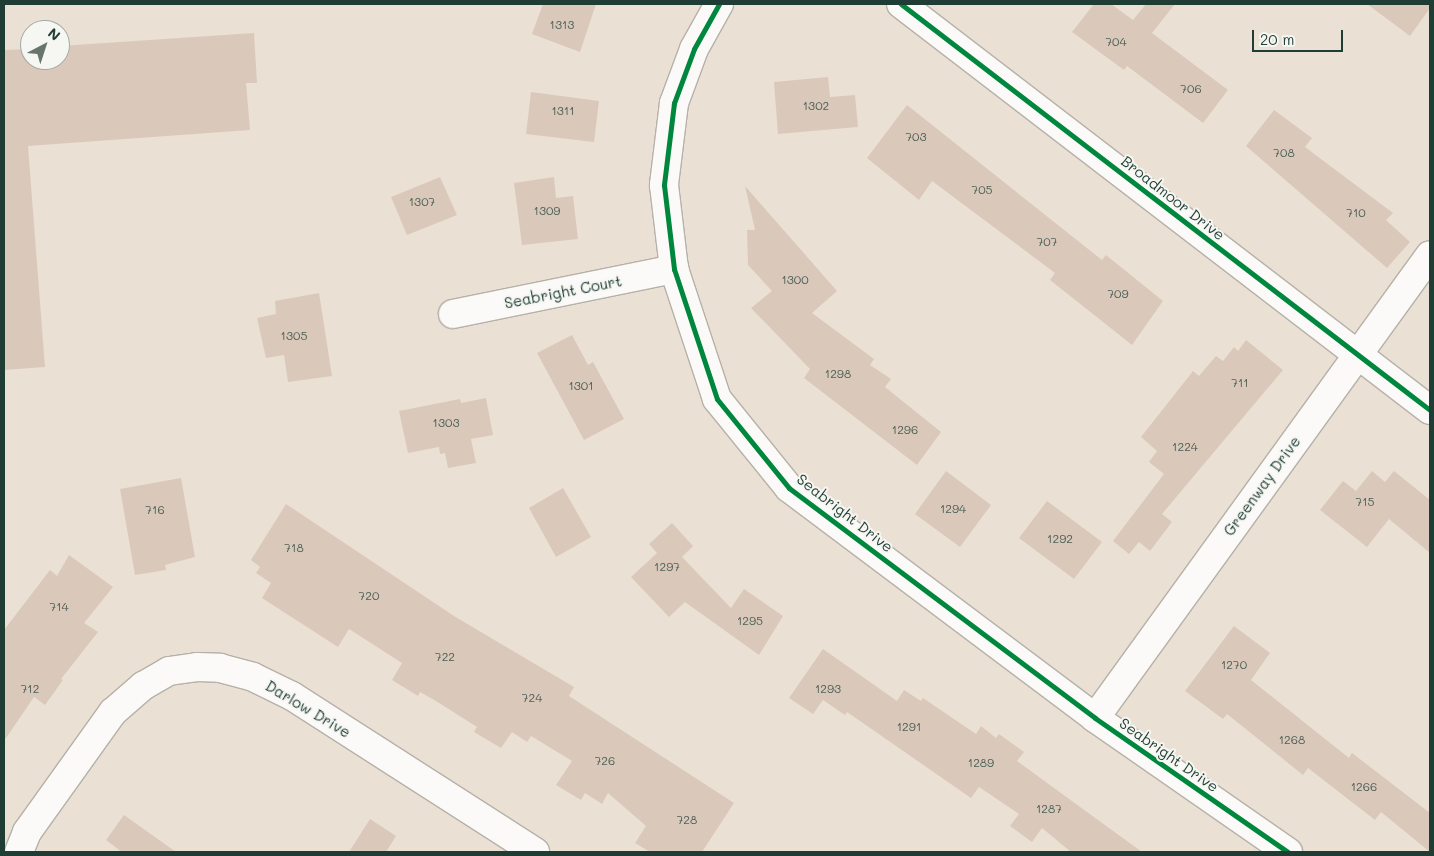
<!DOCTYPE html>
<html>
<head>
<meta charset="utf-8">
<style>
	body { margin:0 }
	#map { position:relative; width:1434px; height:856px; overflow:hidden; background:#ebe0d4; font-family:Mali,sans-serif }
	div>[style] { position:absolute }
	.building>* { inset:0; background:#dac9bb }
	.roads { filter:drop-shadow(1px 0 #b5b1a8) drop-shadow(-1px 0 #b5b1a8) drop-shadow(0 1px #b5b1a8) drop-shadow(0 -1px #b5b1a8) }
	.minor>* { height:28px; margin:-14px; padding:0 14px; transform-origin:14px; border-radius:14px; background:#fcfaf9 }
	.cycleway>* { height:5px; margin:-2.5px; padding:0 2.5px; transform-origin:2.5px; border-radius:2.5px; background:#00873e }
	span { translate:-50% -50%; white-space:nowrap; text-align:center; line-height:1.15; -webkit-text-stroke:4px #f6f6f2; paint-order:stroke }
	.number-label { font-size:12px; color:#4e6056 }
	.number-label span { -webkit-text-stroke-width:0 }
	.street-label { font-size:15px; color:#1f3d34 }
	.frame { position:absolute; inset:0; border:5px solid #1f3d34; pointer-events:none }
	.north { position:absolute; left:20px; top:20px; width:50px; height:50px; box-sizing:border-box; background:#f6f6f2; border:1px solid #a0aca6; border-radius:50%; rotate:40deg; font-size:14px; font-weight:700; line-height:20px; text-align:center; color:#1f3d34 }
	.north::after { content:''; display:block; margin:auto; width:18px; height:22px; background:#66766c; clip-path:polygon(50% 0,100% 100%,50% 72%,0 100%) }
	.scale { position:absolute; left:1252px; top:30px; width:91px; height:22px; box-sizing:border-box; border:2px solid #1f3d34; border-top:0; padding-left:6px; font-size:15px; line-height:18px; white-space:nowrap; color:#1f3d34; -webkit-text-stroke:4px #f6f6f2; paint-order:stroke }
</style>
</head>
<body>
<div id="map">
	<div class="building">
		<i style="clip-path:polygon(543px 4px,596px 4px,580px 52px,532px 34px)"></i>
		<i style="clip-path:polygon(1094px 4px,1111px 4px,1133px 20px,1146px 4px,1175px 4px,1152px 33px,1228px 90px,1203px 123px,1127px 66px,1124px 70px,1072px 32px)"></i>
		<i style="clip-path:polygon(1367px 4px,1430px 4px,1430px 8px,1410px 36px)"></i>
		<i style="clip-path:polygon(254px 33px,257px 83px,246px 83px,250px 130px,28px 146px,45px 367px,4px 370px,4px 50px,30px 49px,30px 60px,60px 60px,60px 46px)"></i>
		<i style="clip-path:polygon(828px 77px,830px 97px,855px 95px,858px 127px,778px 134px,774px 82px)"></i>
		<i style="clip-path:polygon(531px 92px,599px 101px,594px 142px,526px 134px)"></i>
		<i style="clip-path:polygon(907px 105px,1102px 260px,1106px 255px,1163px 301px,1132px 345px,1050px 280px,1055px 273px,932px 181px,919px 200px,867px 158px)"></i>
		<i style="clip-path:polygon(1274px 110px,1312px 138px,1305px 147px,1393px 213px,1386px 220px,1410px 242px,1387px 268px,1246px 146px)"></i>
		<i style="clip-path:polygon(440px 177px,457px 215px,407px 235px,391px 197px)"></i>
		<i style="clip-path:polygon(554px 177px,556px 198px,573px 196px,578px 239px,522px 245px,514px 183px)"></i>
		<i style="clip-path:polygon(745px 186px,837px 291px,812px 313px,874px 359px,870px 365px,891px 379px,885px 387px,941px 432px,917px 465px,804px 378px,810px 369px,751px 308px,772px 291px,748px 265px,747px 230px,755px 230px)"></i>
		<i style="clip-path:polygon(319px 293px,332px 376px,288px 382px,284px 355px,266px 358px,257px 318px,276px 314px,275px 301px)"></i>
		<i style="clip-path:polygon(572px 335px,588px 365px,593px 362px,624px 419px,584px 440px,537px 353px)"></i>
		<i style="clip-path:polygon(1246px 340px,1283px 370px,1162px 514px,1172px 522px,1150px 551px,1139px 542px,1129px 554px,1113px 541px,1164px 474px,1149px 462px,1157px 451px,1141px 437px,1193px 371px,1199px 376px,1216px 356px,1223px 361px,1234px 347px,1238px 351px)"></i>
		<i style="clip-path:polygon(486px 398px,493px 435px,471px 439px,476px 463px,448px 468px,445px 453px,440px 454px,439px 447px,408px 453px,399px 411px,460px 399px,461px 403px)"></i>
		<i style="clip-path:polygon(946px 471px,991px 505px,960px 547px,915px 514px)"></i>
		<i style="clip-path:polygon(1372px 471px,1385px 482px,1394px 471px,1430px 500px,1430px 553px,1389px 519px,1367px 547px,1320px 510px,1343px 481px,1356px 491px)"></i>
		<i style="clip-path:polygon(181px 478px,195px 557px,165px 565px,166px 570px,135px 575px,120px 489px)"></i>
		<i style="clip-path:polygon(563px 488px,591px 537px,556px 557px,529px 508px)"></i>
		<i style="clip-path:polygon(1047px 501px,1102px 542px,1074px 579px,1019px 538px)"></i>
		<i style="clip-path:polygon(286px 504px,454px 616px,574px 687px,569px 696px,734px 803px,702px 852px,650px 852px,635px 843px,646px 826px,608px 793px,602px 804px,585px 793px,581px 800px,556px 785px,572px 761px,531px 736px,527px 742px,512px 732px,501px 748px,474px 732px,477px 727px,436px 701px,420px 692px,418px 696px,392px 680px,402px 663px,349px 629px,338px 647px,262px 598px,271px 583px,256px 573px,260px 567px,251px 560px)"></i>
		<i style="clip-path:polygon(672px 523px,693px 546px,682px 557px,731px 608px,744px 589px,783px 616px,759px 655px,685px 602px,669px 617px,631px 577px,657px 553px,649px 544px)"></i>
		<i style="clip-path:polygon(69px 555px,113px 587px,84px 623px,98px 632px,61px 679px,63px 680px,45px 705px,34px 697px,4px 741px,4px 630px,50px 570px,57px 576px)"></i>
		<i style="clip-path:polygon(1234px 626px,1270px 653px,1251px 680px,1349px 758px,1352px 753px,1430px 813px,1430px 852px,1381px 812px,1375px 820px,1308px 768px,1303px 775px,1227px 714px,1223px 719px,1185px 691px)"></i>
		<i style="clip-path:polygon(823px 649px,897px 701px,904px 690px,921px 701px,923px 698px,976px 734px,981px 726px,996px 738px,999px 734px,1024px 752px,1017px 761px,1142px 852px,1071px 852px,1042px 828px,1032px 842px,1010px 826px,1019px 814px,979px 787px,971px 798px,847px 712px,845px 715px,823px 700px,813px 714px,789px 698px)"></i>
		<i style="clip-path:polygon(124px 815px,176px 852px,122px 852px,106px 840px)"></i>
		<i style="clip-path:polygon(370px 819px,396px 836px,386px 852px,349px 852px)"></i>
	</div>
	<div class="roads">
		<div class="minor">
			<i style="left:719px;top:4px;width:51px;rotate:119.1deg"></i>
			<i style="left:694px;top:49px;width:58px;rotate:110.3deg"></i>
			<i style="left:674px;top:103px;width:83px;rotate:97deg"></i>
			<i style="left:664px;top:185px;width:85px;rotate:83.2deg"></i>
			<i style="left:674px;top:269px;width:137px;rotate:71.7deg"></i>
			<i style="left:717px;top:399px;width:114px;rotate:51deg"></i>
			<i style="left:789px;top:488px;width:383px;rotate:36.9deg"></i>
			<i style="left:1095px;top:718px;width:235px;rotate:34.8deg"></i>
			<i style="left:901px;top:4px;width:667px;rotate:37.51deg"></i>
			<i style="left:453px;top:314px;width:226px;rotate:-11.5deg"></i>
			<i style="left:1095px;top:718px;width:571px;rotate:-54.11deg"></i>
			<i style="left:19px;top:852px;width:22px;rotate:-68deg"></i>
			<i style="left:27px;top:832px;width:148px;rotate:-54.4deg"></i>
			<i style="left:113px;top:712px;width:40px;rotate:-41deg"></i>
			<i style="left:143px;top:686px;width:30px;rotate:-30deg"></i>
			<i style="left:169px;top:671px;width:28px;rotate:-8deg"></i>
			<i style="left:197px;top:667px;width:23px;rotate:2deg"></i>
			<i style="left:220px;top:668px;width:34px;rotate:15deg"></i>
			<i style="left:253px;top:677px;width:43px;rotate:26deg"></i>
			<i style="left:292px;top:696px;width:289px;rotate:32.7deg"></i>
		</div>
	</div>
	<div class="cycleway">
		<i style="left:719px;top:4px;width:51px;rotate:119.1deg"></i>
		<i style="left:694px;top:49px;width:58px;rotate:110.3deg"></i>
		<i style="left:674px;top:103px;width:83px;rotate:97deg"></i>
		<i style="left:664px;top:185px;width:85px;rotate:83.2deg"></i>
		<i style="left:674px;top:269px;width:137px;rotate:71.7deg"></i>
		<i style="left:717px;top:399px;width:114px;rotate:51deg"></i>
		<i style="left:789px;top:488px;width:383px;rotate:36.9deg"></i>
		<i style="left:1095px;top:718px;width:235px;rotate:34.8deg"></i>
		<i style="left:901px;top:4px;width:667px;rotate:37.51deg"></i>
	</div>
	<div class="number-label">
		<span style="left:562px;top:25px">1313</span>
		<span style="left:1116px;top:42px">704</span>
		<span style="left:1191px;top:89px">706</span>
		<span style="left:816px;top:106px">1302</span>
		<span style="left:563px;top:111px">1311</span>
		<span style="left:916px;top:137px">703</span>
		<span style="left:1284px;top:153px">708</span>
		<span style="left:982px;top:190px">705</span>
		<span style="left:422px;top:202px">1307</span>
		<span style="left:547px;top:211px">1309</span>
		<span style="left:1356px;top:213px">710</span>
		<span style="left:1047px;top:242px">707</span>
		<span style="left:795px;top:280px">1300</span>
		<span style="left:1118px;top:294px">709</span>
		<span style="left:294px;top:336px">1305</span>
		<span style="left:838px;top:374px">1298</span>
		<span style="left:1240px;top:383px">711</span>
		<span style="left:581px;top:386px">1301</span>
		<span style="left:446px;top:423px">1303</span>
		<span style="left:905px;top:430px">1296</span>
		<span style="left:1185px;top:447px">1224</span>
		<span style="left:1365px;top:502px">715</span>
		<span style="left:953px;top:509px">1294</span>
		<span style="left:155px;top:510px">716</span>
		<span style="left:1060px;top:539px">1292</span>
		<span style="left:294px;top:548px">718</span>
		<span style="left:667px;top:567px">1297</span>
		<span style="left:369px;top:596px">720</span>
		<span style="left:59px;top:607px">714</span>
		<span style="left:750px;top:621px">1295</span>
		<span style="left:445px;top:657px">722</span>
		<span style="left:1234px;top:665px">1270</span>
		<span style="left:30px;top:689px">712</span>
		<span style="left:828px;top:689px">1293</span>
		<span style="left:532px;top:698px">724</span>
		<span style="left:909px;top:727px">1291</span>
		<span style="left:1292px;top:740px">1268</span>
		<span style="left:605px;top:761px">726</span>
		<span style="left:981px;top:763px">1289</span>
		<span style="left:1364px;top:787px">1266</span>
		<span style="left:1049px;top:809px">1287</span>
		<span style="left:687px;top:820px">728</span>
	</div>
	<div class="street-label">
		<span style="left:1173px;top:198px;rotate:38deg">Broadmoor Drive</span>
		<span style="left:563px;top:292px;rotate:-11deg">Seabright Court</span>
		<span style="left:1262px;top:486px;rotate:-54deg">Greenway Drive</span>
		<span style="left:845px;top:513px;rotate:38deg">Seabright Drive</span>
		<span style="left:308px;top:709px;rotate:31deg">Darlow Drive</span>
		<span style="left:1169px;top:755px;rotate:35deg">Seabright Drive</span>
	</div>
	<div class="frame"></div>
	<div class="north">N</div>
	<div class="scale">20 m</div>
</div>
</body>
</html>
